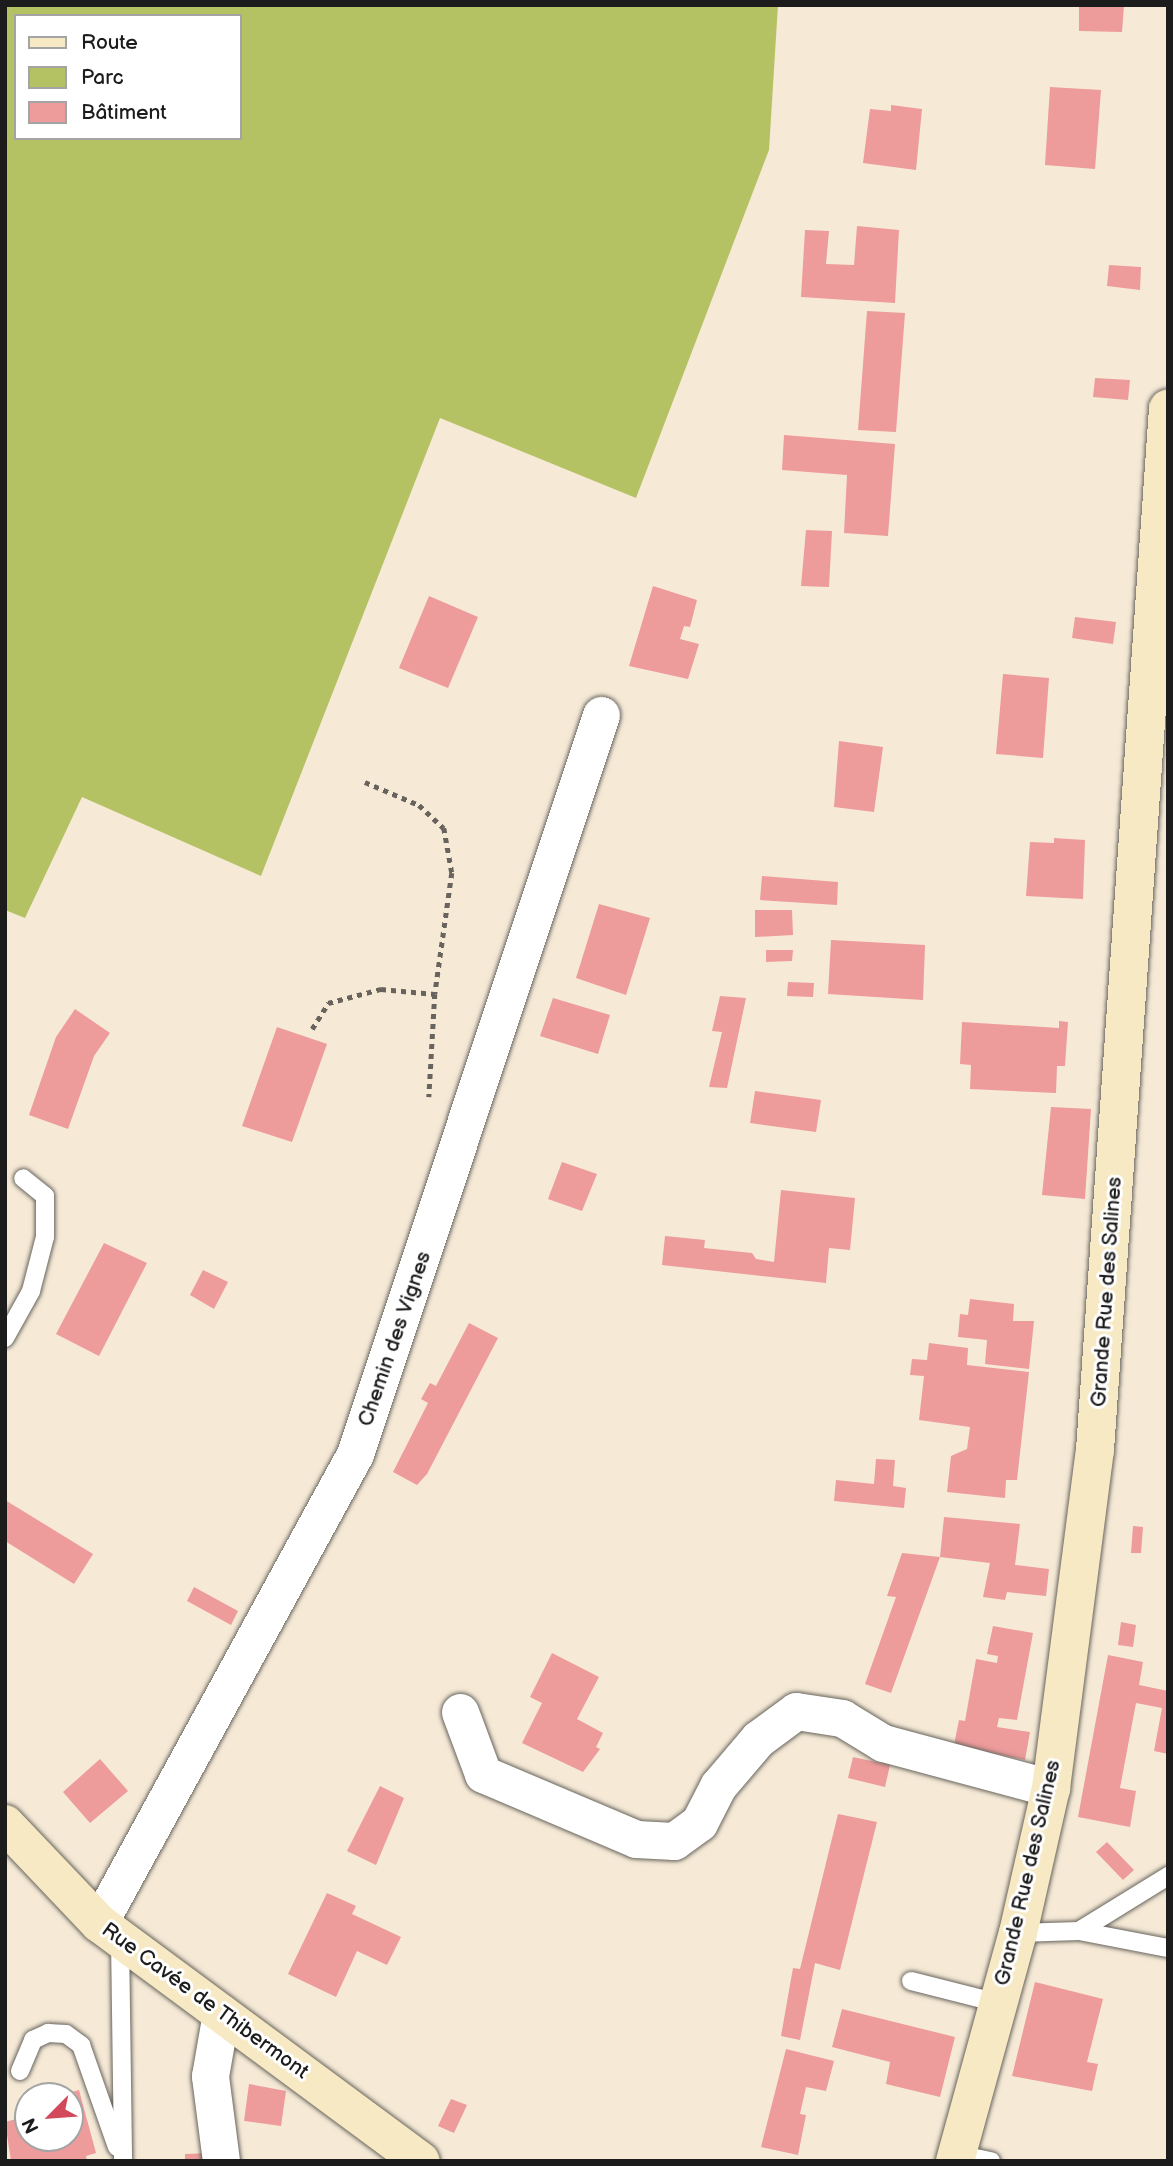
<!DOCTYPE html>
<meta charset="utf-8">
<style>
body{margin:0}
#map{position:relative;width:1173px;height:2166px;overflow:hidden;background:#f6ead7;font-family:"Balsamiq Sans",sans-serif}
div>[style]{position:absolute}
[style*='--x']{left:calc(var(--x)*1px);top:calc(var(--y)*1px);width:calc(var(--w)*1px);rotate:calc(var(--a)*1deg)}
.green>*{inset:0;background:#b5c264}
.building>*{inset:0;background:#ed9b9b}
.path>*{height:4.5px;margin-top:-2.25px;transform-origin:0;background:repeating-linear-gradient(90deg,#68645d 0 5px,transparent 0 10px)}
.roads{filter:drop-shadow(0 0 2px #68645d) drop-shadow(0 0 2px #68645d)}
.lane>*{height:18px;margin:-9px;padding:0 9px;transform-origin:9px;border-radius:9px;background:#fff}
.street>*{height:37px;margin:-18.5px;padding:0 18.5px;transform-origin:18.5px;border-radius:18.5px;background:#fff}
.secondary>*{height:38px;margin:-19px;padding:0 19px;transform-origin:19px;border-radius:19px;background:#f6e9c3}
span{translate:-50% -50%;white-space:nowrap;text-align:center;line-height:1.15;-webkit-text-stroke:6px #fff;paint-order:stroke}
.street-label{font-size:21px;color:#1c1c1c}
.frame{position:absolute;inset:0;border:7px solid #1c1c1c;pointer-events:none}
.legend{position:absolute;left:14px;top:14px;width:228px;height:126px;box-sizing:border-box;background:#fff;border:2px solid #a4a4a4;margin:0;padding:9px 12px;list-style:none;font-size:21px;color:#1c1c1c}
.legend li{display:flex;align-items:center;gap:14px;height:35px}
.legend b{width:35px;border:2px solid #a4a4a4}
.north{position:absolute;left:14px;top:2082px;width:70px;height:70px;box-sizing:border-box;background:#fff;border:2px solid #a4a4a4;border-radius:50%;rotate:245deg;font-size:19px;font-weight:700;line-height:28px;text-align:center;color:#1c1c1c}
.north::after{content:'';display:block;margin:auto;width:24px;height:32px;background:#d1495b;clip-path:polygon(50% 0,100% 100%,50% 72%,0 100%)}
</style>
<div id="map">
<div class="green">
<i style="clip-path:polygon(evenodd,5px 5px,778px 5px,769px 150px,636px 498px,440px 418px,261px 876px,82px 797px,25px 918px,5px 910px,5px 5px,16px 16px,240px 16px,240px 138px,16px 138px,16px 16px)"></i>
</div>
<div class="building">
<i style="clip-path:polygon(1079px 5px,1124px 5px,1122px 32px,1079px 31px)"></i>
<i style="clip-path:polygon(1050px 87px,1101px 90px,1095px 169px,1045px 165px)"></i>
<i style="clip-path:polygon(891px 105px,922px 109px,916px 170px,863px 163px,870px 109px,891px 111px)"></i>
<i style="clip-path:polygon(857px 226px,899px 230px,895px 303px,801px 297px,805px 230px,829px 231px,826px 264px,854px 265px)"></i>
<i style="clip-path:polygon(1109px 265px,1141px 267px,1140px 290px,1107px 286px)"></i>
<i style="clip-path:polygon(867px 311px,905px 313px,896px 432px,858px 430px)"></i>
<i style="clip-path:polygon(1095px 378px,1130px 380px,1128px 400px,1093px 397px)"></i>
<i style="clip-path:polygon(784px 435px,895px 444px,888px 536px,844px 533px,847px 475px,782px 470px)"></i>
<i style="clip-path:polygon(806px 530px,832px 531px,829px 587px,801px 586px)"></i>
<i style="clip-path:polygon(653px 586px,697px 600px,690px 627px,684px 626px,680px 639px,699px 644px,688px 679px,629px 666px)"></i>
<i style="clip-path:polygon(429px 596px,478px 617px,448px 688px,399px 668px)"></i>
<i style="clip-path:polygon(1075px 617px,1116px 622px,1113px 644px,1072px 638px)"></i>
<i style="clip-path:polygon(1003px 674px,1049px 678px,1043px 758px,996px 754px)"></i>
<i style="clip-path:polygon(839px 741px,883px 747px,874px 812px,834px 807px)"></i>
<i style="clip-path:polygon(1054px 838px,1085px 840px,1083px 899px,1026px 896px,1030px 842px,1054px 843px)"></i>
<i style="clip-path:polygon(762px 876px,838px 882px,837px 905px,760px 900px)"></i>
<i style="clip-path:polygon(599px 904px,650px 918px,626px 995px,576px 978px)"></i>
<i style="clip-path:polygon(755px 910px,792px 910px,793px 935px,755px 937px)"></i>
<i style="clip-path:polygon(831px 940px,925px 945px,923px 1000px,828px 994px)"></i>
<i style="clip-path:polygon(766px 950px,793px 950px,792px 961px,766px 962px)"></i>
<i style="clip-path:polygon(788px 982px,814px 983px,813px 997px,787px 996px)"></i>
<i style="clip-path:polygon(720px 996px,746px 998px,727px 1088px,709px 1087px,722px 1032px,712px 1031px)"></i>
<i style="clip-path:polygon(553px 998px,610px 1015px,598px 1054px,540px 1036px)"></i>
<i style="clip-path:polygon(75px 1009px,110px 1033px,94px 1056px,68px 1129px,29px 1115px,56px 1037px)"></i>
<i style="clip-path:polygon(1059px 1021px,1068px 1022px,1065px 1066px,1057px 1066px,1056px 1093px,970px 1089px,971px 1065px,960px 1064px,962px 1022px,1059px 1028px)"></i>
<i style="clip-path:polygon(277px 1027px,327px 1044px,292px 1142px,242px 1126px)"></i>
<i style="clip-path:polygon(755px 1091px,821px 1100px,816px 1132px,750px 1123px)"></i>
<i style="clip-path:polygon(1051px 1107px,1091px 1109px,1085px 1199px,1042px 1195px)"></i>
<i style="clip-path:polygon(562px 1162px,597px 1174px,582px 1211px,548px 1199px)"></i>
<i style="clip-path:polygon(781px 1190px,855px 1198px,850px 1250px,829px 1248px,826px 1283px,662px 1265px,665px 1236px,705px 1240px,704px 1248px,752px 1253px,756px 1259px,774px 1262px)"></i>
<i style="clip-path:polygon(104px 1243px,147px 1263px,99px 1356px,56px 1334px)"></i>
<i style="clip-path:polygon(203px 1270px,228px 1282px,214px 1309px,190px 1295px)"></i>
<i style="clip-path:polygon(970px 1299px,1014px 1304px,1013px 1321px,1034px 1321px,1029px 1369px,985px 1364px,987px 1340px,958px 1337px,960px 1314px,968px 1315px)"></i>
<i style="clip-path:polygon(469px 1323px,498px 1338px,427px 1474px,417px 1485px,393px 1472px,428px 1403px,421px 1399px,430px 1383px,436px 1386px)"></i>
<i style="clip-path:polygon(929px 1343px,968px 1348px,967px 1365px,1029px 1372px,1017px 1480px,1006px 1480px,1005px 1498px,947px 1492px,951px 1456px,967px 1449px,970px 1427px,919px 1420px,924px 1376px,910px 1375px,912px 1359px,927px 1360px)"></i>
<i style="clip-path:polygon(876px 1459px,895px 1460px,893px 1486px,906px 1488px,904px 1508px,834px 1501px,836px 1480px,874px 1484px)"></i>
<i style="clip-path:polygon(5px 1500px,93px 1554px,74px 1584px,5px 1541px)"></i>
<i style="clip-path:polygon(944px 1517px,1020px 1524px,1015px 1565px,1049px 1569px,1046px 1596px,1007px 1592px,1005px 1600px,983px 1597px,990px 1563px,940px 1557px,891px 1693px,865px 1684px,896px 1597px,887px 1596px,902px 1553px,940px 1557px)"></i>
<i style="clip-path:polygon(1133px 1526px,1143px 1527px,1141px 1553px,1131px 1553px)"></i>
<i style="clip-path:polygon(194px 1587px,238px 1611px,231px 1625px,187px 1601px)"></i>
<i style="clip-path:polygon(1121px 1622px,1136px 1625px,1133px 1647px,1118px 1645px)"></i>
<i style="clip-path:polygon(993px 1626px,1033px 1633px,1017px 1720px,999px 1718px,997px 1727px,1030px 1732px,1025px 1760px,954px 1745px,959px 1720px,965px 1721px,976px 1659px,997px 1663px,998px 1656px,987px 1654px)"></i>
<i style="clip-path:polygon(552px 1653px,599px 1677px,577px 1719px,603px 1733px,596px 1747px,600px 1749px,583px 1772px,522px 1743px,542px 1703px,530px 1697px)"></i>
<i style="clip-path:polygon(1108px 1655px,1143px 1662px,1139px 1685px,1168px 1691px,1168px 1754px,1154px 1751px,1162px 1708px,1136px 1703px,1120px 1788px,1136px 1791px,1130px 1827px,1078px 1817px)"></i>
<i style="clip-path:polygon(853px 1757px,890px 1765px,885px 1787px,848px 1778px)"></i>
<i style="clip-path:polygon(100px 1759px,128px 1791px,90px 1823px,63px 1792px)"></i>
<i style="clip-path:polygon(380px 1786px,404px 1798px,376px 1865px,347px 1851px)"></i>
<i style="clip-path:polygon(838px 1814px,877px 1822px,840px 1970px,815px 1963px,800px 2040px,781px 2036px,793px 1968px,800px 1969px)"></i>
<i style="clip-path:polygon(1107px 1842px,1134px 1870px,1123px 1880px,1096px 1852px)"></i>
<i style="clip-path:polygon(327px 1893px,356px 1906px,352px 1914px,401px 1937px,387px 1965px,357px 1951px,336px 1997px,288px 1974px)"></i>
<i style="clip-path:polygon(1035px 1982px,1103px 1999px,1087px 2062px,1098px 2064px,1092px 2091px,1012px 2076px)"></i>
<i style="clip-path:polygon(842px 2009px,955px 2037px,940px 2097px,886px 2084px,890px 2062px,832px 2047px)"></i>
<i style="clip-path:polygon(786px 2049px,834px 2061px,826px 2091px,806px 2087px,800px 2114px,806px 2115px,798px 2155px,761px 2147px)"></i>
<i style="clip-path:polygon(249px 2084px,286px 2091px,281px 2126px,244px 2121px)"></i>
<i style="clip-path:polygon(79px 2090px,96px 2153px,86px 2156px,87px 2161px,11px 2161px,5px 2122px,28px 2116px,28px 2138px,70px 2138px,70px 2096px,61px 2095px)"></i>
<i style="clip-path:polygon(451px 2099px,467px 2105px,454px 2133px,438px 2126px)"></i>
<i style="clip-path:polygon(212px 2153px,212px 2161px,185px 2161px,185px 2154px)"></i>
</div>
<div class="path">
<i style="--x:365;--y:782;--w:59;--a:23.1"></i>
<i style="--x:419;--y:805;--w:34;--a:43"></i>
<i style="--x:444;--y:828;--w:46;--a:79.9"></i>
<i style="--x:452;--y:873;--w:122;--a:98"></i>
<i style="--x:435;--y:994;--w:103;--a:93.3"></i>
<i style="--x:312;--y:1029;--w:31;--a:-58"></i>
<i style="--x:328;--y:1003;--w:55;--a:-14.8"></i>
<i style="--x:381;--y:989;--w:54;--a:5.3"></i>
</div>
<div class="roads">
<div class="lane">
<i style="--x:5;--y:1338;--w:54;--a:-61"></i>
<i style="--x:31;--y:1291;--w:56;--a:-75.5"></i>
<i style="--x:45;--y:1237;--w:41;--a:-90"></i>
<i style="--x:45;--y:1196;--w:28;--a:-141"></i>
<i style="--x:1079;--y:1931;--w:105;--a:-31.7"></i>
<i style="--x:1018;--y:1933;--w:61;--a:-1.9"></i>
<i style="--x:1079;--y:1931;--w:91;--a:10.8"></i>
<i style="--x:120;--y:1939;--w:222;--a:89.2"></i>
<i style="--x:911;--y:1981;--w:90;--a:14.2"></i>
<i style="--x:20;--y:2071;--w:34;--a:-67"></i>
<i style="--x:33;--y:2040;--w:17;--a:-25"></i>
<i style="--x:48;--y:2033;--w:18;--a:3"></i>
<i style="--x:66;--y:2034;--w:19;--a:36"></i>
<i style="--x:81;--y:2045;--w:108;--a:70.6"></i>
<i style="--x:957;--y:2154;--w:35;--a:12"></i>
</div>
<div class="street">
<i style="--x:460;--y:1712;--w:66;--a:69.6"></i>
<i style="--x:483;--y:1774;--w:166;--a:23"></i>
<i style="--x:636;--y:1839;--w:38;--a:3"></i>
<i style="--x:674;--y:1841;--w:31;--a:-36"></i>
<i style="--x:699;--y:1823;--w:42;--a:-62.8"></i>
<i style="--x:718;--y:1786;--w:62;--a:-49.6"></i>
<i style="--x:758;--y:1739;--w:47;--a:-36.4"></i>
<i style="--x:796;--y:1711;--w:47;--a:8.7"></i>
<i style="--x:842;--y:1718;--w:48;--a:31.4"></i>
<i style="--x:883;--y:1743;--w:174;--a:15"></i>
<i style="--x:99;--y:1923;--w:534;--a:-61.37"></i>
<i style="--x:355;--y:1454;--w:779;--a:-71.59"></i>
<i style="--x:221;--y:2161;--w:86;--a:-97.4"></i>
<i style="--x:210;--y:2076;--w:64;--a:-80.1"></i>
</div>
<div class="secondary">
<i style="--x:5;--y:1824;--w:137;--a:46.5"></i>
<i style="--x:99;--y:1923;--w:400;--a:36.5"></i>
<i style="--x:955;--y:2161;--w:237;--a:-74.6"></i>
<i style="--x:1018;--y:1933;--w:149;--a:-77.2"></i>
<i style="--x:1051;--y:1788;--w:341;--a:-82.6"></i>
<i style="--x:1095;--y:1450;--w:1044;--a:-85.99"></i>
</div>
</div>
<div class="street-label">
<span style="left:1107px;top:1292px;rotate:-86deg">Grande Rue des Salines</span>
<span style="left:395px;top:1339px;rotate:-71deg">Chemin des Vignes</span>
<span style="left:1028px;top:1873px;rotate:-77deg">Grande Rue des Salines</span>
<span style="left:205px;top:2001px;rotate:36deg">Rue Cavée de Thibermont</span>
</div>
<div class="frame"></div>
<ul class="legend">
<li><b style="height:9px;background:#f6e9c3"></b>Route</li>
<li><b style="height:19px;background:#b5c264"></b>Parc</li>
<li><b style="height:19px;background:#ed9b9b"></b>Bâtiment</li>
</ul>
<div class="north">N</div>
</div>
